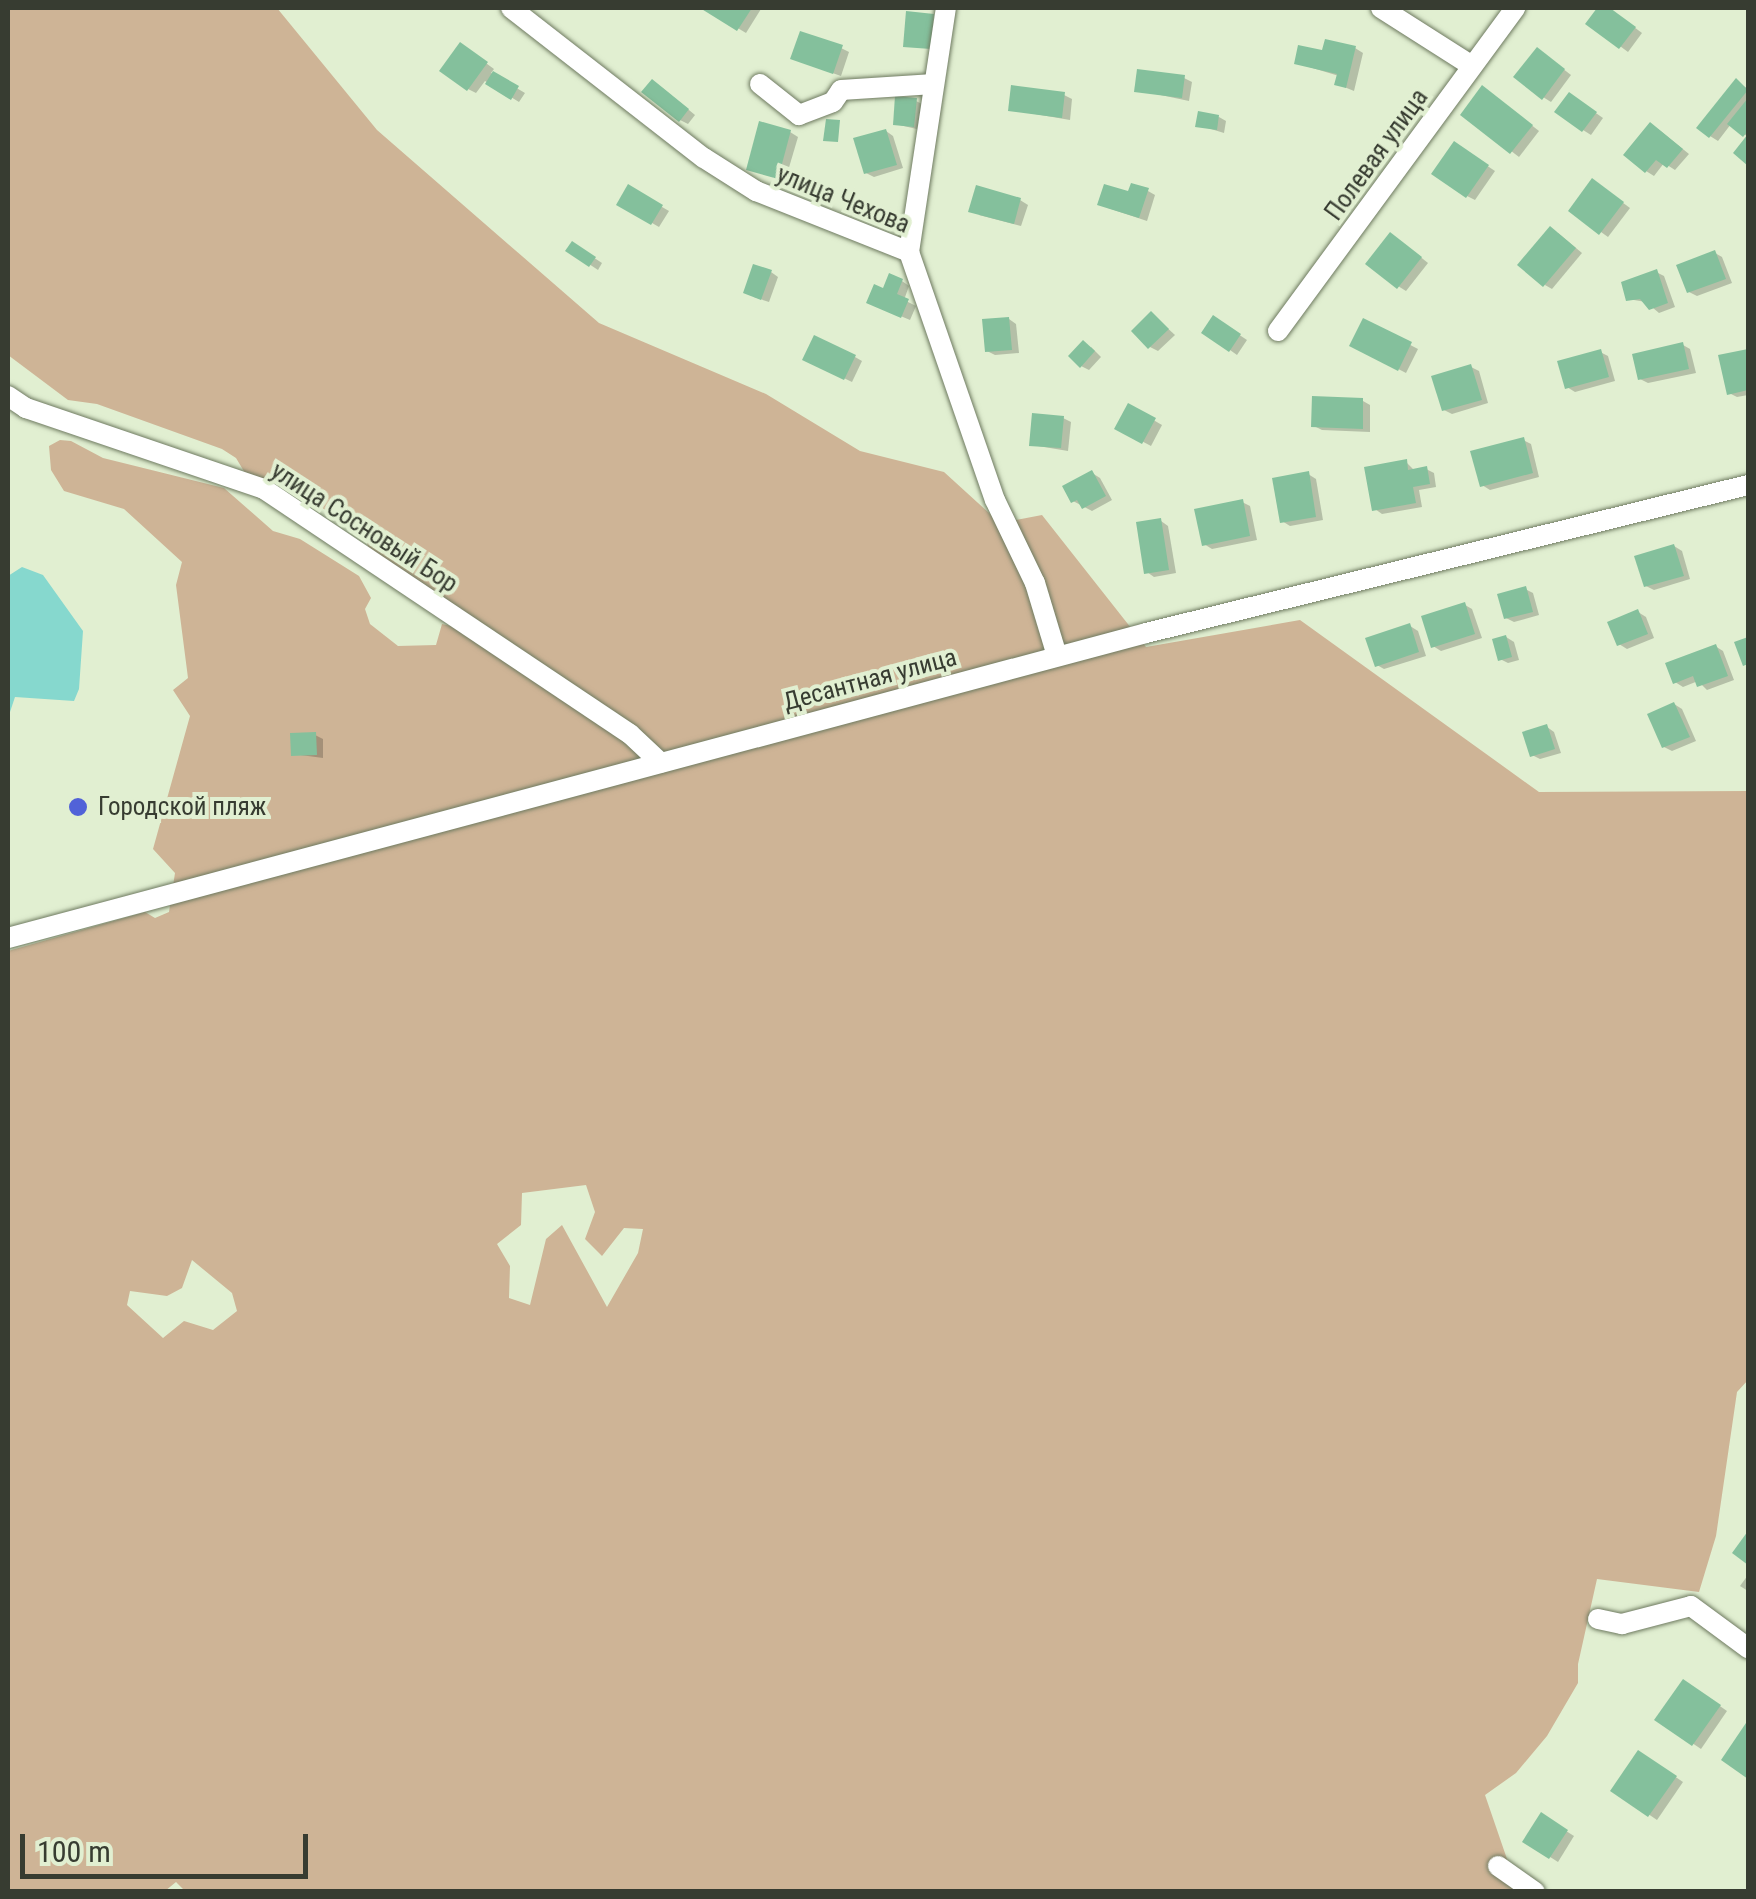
<!DOCTYPE html>
<meta charset="utf-8">
<style>
body{margin:0}
#map{position:relative;width:1756px;height:1899px;overflow:hidden;background:#e1efd1;font-family:"Roboto Condensed",sans-serif}
div>[style]{position:absolute}
[style*='--x']{left:calc(var(--x)*1px);top:calc(var(--y)*1px);width:calc(var(--w)*1px);rotate:calc(var(--a)*1deg)}
.green>*{inset:0;background:#ceb496}
.water>*{inset:0;background:#86d8ce}
.shadow>*{inset:0;background:#0003}
.building>*{inset:0;background:#84c09c}
.roads{filter:drop-shadow(0 0 2px #6e7a60) drop-shadow(0 0 2px #6e7a60)}
.minor>*{height:20px;margin:-10px;padding:0 10px;transform-origin:10px;border-radius:10px;background:#fff}
.dots>*{width:28px;height:28px;translate:-50% -50%;box-sizing:border-box;border:5px solid #e1efd1;border-radius:50%}
span{translate:-50% -50%;white-space:nowrap;text-align:center;line-height:1.15;-webkit-text-stroke:8px #e1efd1;paint-order:stroke}
.street-label{font-size:25px;color:#373c31}
.poi-label{font-size:25px;color:#373c31}
.left{translate:0 -50%;text-align:left}
.frame{position:absolute;inset:0;border:10px solid #373c31;pointer-events:none}
.scale{position:absolute;left:20px;top:1834px;width:288px;height:45px;box-sizing:border-box;border:5px solid #373c31;border-top:0;padding-left:12px;font-size:30px;line-height:35px;white-space:nowrap;color:#373c31;-webkit-text-stroke:8px #e1efd1;paint-order:stroke}
</style>
<div id="map">
<div class="green">
<i style="clip-path:polygon(evenodd,8px 8px,277px 8px,377px 130px,599px 323px,766px 394px,860px 451px,944px 472px,1000px 523px,1042px 515px,1146px 647px,1300px 620px,1539px 792px,1748px 791px,1748px 1380px,1737px 1392px,1716px 1536px,1699px 1592px,1597px 1579px,1578px 1664px,1578px 1683px,1547px 1736px,1516px 1773px,1485px 1795px,1518px 1891px,186px 1892px,176px 1882px,165px 1891px,8px 1892px,8px 951px,145px 912px,155px 918px,169px 912px,175px 873px,153px 849px,190px 716px,173px 690px,188px 678px,176px 585px,182px 562px,124px 509px,64px 491px,51px 470px,49px 446px,60px 440px,71px 441px,103px 458px,224px 488px,273px 531px,300px 539px,359px 576px,371px 598px,365px 609px,370px 624px,398px 646px,436px 645px,442px 624px,451px 626px,375px 565px,364px 535px,290px 487px,245px 473px,236px 458px,222px 449px,97px 404px,68px 400px,8px 355px,8px 8px,586px 1185px,595px 1212px,585px 1239px,602px 1256px,624px 1228px,643px 1229px,638px 1253px,607px 1307px,562px 1225px,546px 1239px,530px 1305px,509px 1298px,510px 1266px,497px 1244px,521px 1225px,522px 1193px,586px 1185px,8px 8px,192px 1260px,232px 1293px,237px 1311px,213px 1330px,184px 1321px,163px 1338px,127px 1305px,130px 1291px,167px 1296px,182px 1288px,192px 1260px)"></i>
</div>
<div class="water">
<i style="clip-path:polygon(22px 567px,43px 575px,83px 631px,79px 689px,74px 701px,15px 697px,8px 718px,8px 576px)"></i>
</div>
<div class="shadow">
<i style="clip-path:polygon(1600px 8px,1610px 9px,1642px 33px,1628px 52px,1589px 23px)"></i>
<i style="clip-path:polygon(706px 9px,758px 8px,761px 9px,746px 33px)"></i>
<i style="clip-path:polygon(841px 48px,849px 52px,841px 76px,801px 62px)"></i>
<i style="clip-path:polygon(1355px 48px,1363px 53px,1354px 91px,1337px 84px,1339px 76px,1296px 63px)"></i>
<i style="clip-path:polygon(468px 50px,494px 69px,491px 73px,525px 93px,519px 102px,485px 81px,476px 93px,468px 89px)"></i>
<i style="clip-path:polygon(1545px 55px,1571px 75px,1551px 102px,1543px 97px)"></i>
<i style="clip-path:polygon(1184px 78px,1192px 82px,1189px 101px,1137px 90px)"></i>
<i style="clip-path:polygon(1737px 82px,1748px 89px,1748px 137px,1731px 124px,1718px 141px,1710px 136px)"></i>
<i style="clip-path:polygon(660px 86px,695px 115px,688px 124px,680px 120px)"></i>
<i style="clip-path:polygon(1491px 93px,1539px 131px,1519px 157px,1463px 114px)"></i>
<i style="clip-path:polygon(1064px 95px,1072px 99px,1070px 120px,1011px 110px)"></i>
<i style="clip-path:polygon(1577px 100px,1603px 118px,1591px 135px,1583px 130px)"></i>
<i style="clip-path:polygon(916px 101px,924px 105px,921px 130px,895px 124px)"></i>
<i style="clip-path:polygon(1219px 117px,1226px 121px,1224px 133px,1198px 125px)"></i>
<i style="clip-path:polygon(1658px 129px,1689px 154px,1675px 170px,1664px 163px,1654px 176px,1646px 171px)"></i>
<i style="clip-path:polygon(886px 131px,893px 136px,903px 168px,874px 177px,866px 173px)"></i>
<i style="clip-path:polygon(790px 132px,798px 137px,785px 181px,748px 169px)"></i>
<i style="clip-path:polygon(1462px 149px,1495px 171px,1475px 200px,1467px 196px)"></i>
<i style="clip-path:polygon(1600px 186px,1630px 208px,1608px 237px,1601px 232px)"></i>
<i style="clip-path:polygon(629px 188px,669px 211px,659px 227px,619px 204px)"></i>
<i style="clip-path:polygon(1148px 191px,1155px 195px,1147px 221px,1108px 208px,1129px 195px)"></i>
<i style="clip-path:polygon(1020px 200px,1028px 205px,1021px 226px,979px 215px)"></i>
<i style="clip-path:polygon(1558px 233px,1582px 253px,1552px 289px,1545px 285px)"></i>
<i style="clip-path:polygon(1398px 239px,1428px 263px,1406px 291px,1398px 286px)"></i>
<i style="clip-path:polygon(573px 244px,602px 263px,598px 270px,568px 250px)"></i>
<i style="clip-path:polygon(1715px 253px,1722px 257px,1732px 283px,1697px 296px,1689px 292px)"></i>
<i style="clip-path:polygon(771px 272px,778px 277px,769px 302px,754px 297px)"></i>
<i style="clip-path:polygon(1656px 272px,1664px 276px,1675px 307px,1659px 313px,1646px 302px,1628px 299px)"></i>
<i style="clip-path:polygon(902px 281px,909px 286px,904px 300px,916px 306px,910px 320px,877px 306px,884px 291px)"></i>
<i style="clip-path:polygon(1152px 314px,1175px 335px,1158px 351px,1150px 347px)"></i>
<i style="clip-path:polygon(1214px 318px,1247px 340px,1237px 355px,1230px 350px)"></i>
<i style="clip-path:polygon(1009px 319px,1016px 324px,1019px 353px,995px 355px,987px 351px)"></i>
<i style="clip-path:polygon(1364px 321px,1418px 349px,1406px 373px,1352px 345px)"></i>
<i style="clip-path:polygon(1683px 345px,1690px 349px,1696px 373px,1648px 383px,1640px 379px)"></i>
<i style="clip-path:polygon(1091px 347px,1101px 357px,1089px 370px,1081px 366px)"></i>
<i style="clip-path:polygon(1748px 351px,1748px 395px,1737px 397px,1729px 393px,1721px 357px)"></i>
<i style="clip-path:polygon(1600px 352px,1608px 356px,1615px 381px,1575px 392px,1567px 387px)"></i>
<i style="clip-path:polygon(855px 357px,862px 361px,852px 382px,813px 363px)"></i>
<i style="clip-path:polygon(1471px 367px,1479px 371px,1488px 403px,1452px 414px,1444px 410px)"></i>
<i style="clip-path:polygon(1363px 401px,1370px 405px,1370px 432px,1322px 430px,1314px 426px)"></i>
<i style="clip-path:polygon(1129px 406px,1162px 425px,1151px 446px,1117px 428px)"></i>
<i style="clip-path:polygon(1063px 418px,1071px 422px,1068px 451px,1032px 445px)"></i>
<i style="clip-path:polygon(1523px 440px,1531px 444px,1539px 477px,1490px 490px,1482px 485px)"></i>
<i style="clip-path:polygon(1406px 462px,1415px 471px,1426px 469px,1434px 473px,1436px 487px,1419px 490px,1422px 507px,1382px 514px,1375px 509px)"></i>
<i style="clip-path:polygon(1092px 473px,1100px 478px,1112px 500px,1092px 511px,1073px 501px)"></i>
<i style="clip-path:polygon(1308px 474px,1316px 479px,1323px 520px,1290px 526px,1282px 521px)"></i>
<i style="clip-path:polygon(1242px 502px,1250px 506px,1257px 540px,1212px 549px,1204px 544px)"></i>
<i style="clip-path:polygon(1161px 521px,1168px 526px,1176px 573px,1154px 577px,1147px 572px)"></i>
<i style="clip-path:polygon(1674px 546px,1682px 551px,1690px 579px,1654px 590px,1646px 586px)"></i>
<i style="clip-path:polygon(1525px 589px,1533px 593px,1539px 615px,1514px 622px,1506px 618px)"></i>
<i style="clip-path:polygon(1465px 605px,1472px 609px,1482px 638px,1441px 651px,1433px 646px)"></i>
<i style="clip-path:polygon(1638px 612px,1646px 617px,1654px 638px,1627px 649px,1619px 644px)"></i>
<i style="clip-path:polygon(1410px 626px,1418px 631px,1426px 656px,1384px 669px,1377px 665px)"></i>
<i style="clip-path:polygon(1506px 637px,1514px 642px,1519px 660px,1508px 663px,1500px 659px)"></i>
<i style="clip-path:polygon(1715px 646px,1723px 651px,1734px 680px,1707px 690px,1698px 681px,1683px 687px,1675px 682px)"></i>
<i style="clip-path:polygon(1674px 704px,1682px 709px,1696px 741px,1672px 751px,1664px 747px)"></i>
<i style="clip-path:polygon(1547px 727px,1554px 732px,1561px 753px,1540px 759px,1532px 755px)"></i>
<i style="clip-path:polygon(315px 735px,323px 739px,323px 758px,293px 754px)"></i>
<i style="clip-path:polygon(1748px 1575px,1748px 1591px,1740px 1586px)"></i>
<i style="clip-path:polygon(1691px 1686px,1727px 1711px,1701px 1749px,1658px 1720px)"></i>
<i style="clip-path:polygon(1646px 1757px,1683px 1782px,1657px 1820px,1613px 1790px)"></i>
<i style="clip-path:polygon(1542px 1816px,1574px 1836px,1558px 1862px,1525px 1841px)"></i>
</div>
<div class="building">
<i style="clip-path:polygon(700px 8px,752px 8px,737px 31px)"></i>
<i style="clip-path:polygon(1597px 8px,1610px 8px,1636px 27px,1619px 49px,1585px 24px)"></i>
<i style="clip-path:polygon(906px 11px,934px 14px,931px 49px,903px 47px)"></i>
<i style="clip-path:polygon(800px 31px,843px 45px,833px 74px,790px 59px)"></i>
<i style="clip-path:polygon(1325px 39px,1356px 46px,1346px 88px,1334px 85px,1337px 74px,1294px 64px,1298px 45px,1322px 50px)"></i>
<i style="clip-path:polygon(460px 42px,488px 62px,467px 91px,439px 71px)"></i>
<i style="clip-path:polygon(1537px 47px,1565px 69px,1542px 100px,1513px 77px)"></i>
<i style="clip-path:polygon(1137px 69px,1185px 75px,1182px 98px,1134px 92px)"></i>
<i style="clip-path:polygon(493px 71px,519px 86px,511px 100px,485px 84px)"></i>
<i style="clip-path:polygon(1736px 78px,1748px 90px,1709px 138px,1696px 128px)"></i>
<i style="clip-path:polygon(652px 79px,689px 109px,679px 122px,641px 92px)"></i>
<i style="clip-path:polygon(1011px 85px,1065px 92px,1062px 118px,1008px 111px)"></i>
<i style="clip-path:polygon(1482px 85px,1533px 125px,1510px 154px,1460px 115px)"></i>
<i style="clip-path:polygon(1569px 92px,1597px 112px,1582px 132px,1554px 112px)"></i>
<i style="clip-path:polygon(895px 96px,917px 98px,914px 127px,893px 125px)"></i>
<i style="clip-path:polygon(1748px 98px,1748px 131px,1743px 137px,1727px 124px)"></i>
<i style="clip-path:polygon(1198px 111px,1219px 115px,1217px 130px,1195px 127px)"></i>
<i style="clip-path:polygon(826px 119px,840px 120px,838px 142px,823px 141px)"></i>
<i style="clip-path:polygon(759px 121px,791px 130px,778px 179px,746px 170px)"></i>
<i style="clip-path:polygon(1650px 122px,1683px 149px,1667px 168px,1656px 160px,1645px 173px,1623px 155px)"></i>
<i style="clip-path:polygon(886px 129px,897px 165px,864px 174px,853px 138px)"></i>
<i style="clip-path:polygon(1748px 134px,1748px 166px,1733px 153px)"></i>
<i style="clip-path:polygon(1454px 141px,1489px 165px,1466px 198px,1431px 174px)"></i>
<i style="clip-path:polygon(1592px 178px,1624px 202px,1599px 235px,1568px 211px)"></i>
<i style="clip-path:polygon(1131px 183px,1149px 188px,1139px 218px,1097px 205px,1104px 184px,1128px 191px)"></i>
<i style="clip-path:polygon(628px 184px,663px 205px,651px 225px,616px 205px)"></i>
<i style="clip-path:polygon(976px 185px,1021px 198px,1014px 224px,968px 212px)"></i>
<i style="clip-path:polygon(1550px 226px,1576px 248px,1543px 287px,1517px 265px)"></i>
<i style="clip-path:polygon(1390px 232px,1422px 257px,1397px 289px,1365px 264px)"></i>
<i style="clip-path:polygon(572px 241px,596px 257px,589px 267px,565px 251px)"></i>
<i style="clip-path:polygon(1715px 250px,1726px 279px,1687px 293px,1676px 265px)"></i>
<i style="clip-path:polygon(753px 264px,772px 270px,761px 300px,743px 293px)"></i>
<i style="clip-path:polygon(1657px 269px,1668px 303px,1649px 310px,1640px 299px,1626px 301px,1621px 282px)"></i>
<i style="clip-path:polygon(889px 273px,903px 279px,897px 294px,909px 299px,901px 318px,866px 303px,874px 284px,883px 288px)"></i>
<i style="clip-path:polygon(1151px 311px,1169px 329px,1148px 349px,1131px 331px)"></i>
<i style="clip-path:polygon(1213px 315px,1241px 334px,1229px 352px,1201px 333px)"></i>
<i style="clip-path:polygon(1009px 317px,1012px 350px,985px 352px,982px 319px)"></i>
<i style="clip-path:polygon(1363px 318px,1412px 342px,1398px 371px,1349px 346px)"></i>
<i style="clip-path:polygon(814px 335px,856px 355px,844px 380px,802px 360px)"></i>
<i style="clip-path:polygon(1083px 340px,1095px 351px,1080px 368px,1068px 356px)"></i>
<i style="clip-path:polygon(1683px 342px,1689px 369px,1638px 380px,1632px 354px)"></i>
<i style="clip-path:polygon(1601px 349px,1609px 377px,1565px 389px,1557px 361px)"></i>
<i style="clip-path:polygon(1748px 349px,1748px 390px,1727px 395px,1718px 355px)"></i>
<i style="clip-path:polygon(1471px 364px,1482px 400px,1442px 411px,1431px 376px)"></i>
<i style="clip-path:polygon(1312px 396px,1363px 398px,1363px 429px,1311px 427px)"></i>
<i style="clip-path:polygon(1128px 403px,1156px 418px,1142px 444px,1114px 429px)"></i>
<i style="clip-path:polygon(1032px 413px,1064px 416px,1061px 448px,1029px 446px)"></i>
<i style="clip-path:polygon(1524px 437px,1533px 473px,1480px 487px,1470px 451px)"></i>
<i style="clip-path:polygon(1407px 459px,1408px 470px,1427px 466px,1430px 484px,1413px 487px,1416px 503px,1372px 511px,1364px 467px)"></i>
<i style="clip-path:polygon(1092px 470px,1106px 496px,1082px 509px,1077px 500px,1071px 503px,1062px 486px)"></i>
<i style="clip-path:polygon(1309px 471px,1316px 517px,1280px 523px,1272px 478px)"></i>
<i style="clip-path:polygon(1243px 499px,1250px 536px,1202px 546px,1194px 509px)"></i>
<i style="clip-path:polygon(1161px 518px,1169px 570px,1144px 574px,1136px 522px)"></i>
<i style="clip-path:polygon(1674px 544px,1684px 576px,1644px 587px,1634px 556px)"></i>
<i style="clip-path:polygon(1526px 586px,1533px 612px,1504px 619px,1497px 594px)"></i>
<i style="clip-path:polygon(1465px 602px,1475px 634px,1431px 648px,1421px 616px)"></i>
<i style="clip-path:polygon(1638px 609px,1648px 634px,1617px 646px,1607px 622px)"></i>
<i style="clip-path:polygon(1410px 623px,1419px 652px,1375px 667px,1365px 638px)"></i>
<i style="clip-path:polygon(1506px 635px,1512px 657px,1498px 661px,1492px 639px)"></i>
<i style="clip-path:polygon(1748px 637px,1748px 664px,1743px 666px,1734px 642px)"></i>
<i style="clip-path:polygon(1716px 644px,1728px 676px,1697px 687px,1693px 676px,1673px 684px,1665px 663px)"></i>
<i style="clip-path:polygon(1674px 702px,1690px 737px,1662px 748px,1647px 714px)"></i>
<i style="clip-path:polygon(1547px 724px,1555px 749px,1530px 757px,1522px 732px)"></i>
<i style="clip-path:polygon(316px 732px,317px 755px,291px 756px,290px 733px)"></i>
<i style="clip-path:polygon(1748px 1531px,1748px 1565px,1732px 1553px)"></i>
<i style="clip-path:polygon(1683px 1679px,1721px 1705px,1692px 1746px,1654px 1720px)"></i>
<i style="clip-path:polygon(1748px 1720px,1748px 1779px,1721px 1760px)"></i>
<i style="clip-path:polygon(1638px 1750px,1677px 1776px,1648px 1817px,1610px 1791px)"></i>
<i style="clip-path:polygon(1541px 1812px,1568px 1830px,1549px 1859px,1522px 1842px)"></i>
</div>
<div class="roads">
<div class="minor">
<i style="--x:511;--y:8;--w:244;--a:37.9"></i>
<i style="--x:704;--y:158;--w:62;--a:32.4"></i>
<i style="--x:756;--y:191;--w:165;--a:21.7"></i>
<i style="--x:909;--y:252;--w:262;--a:70.9"></i>
<i style="--x:995;--y:500;--w:92;--a:64.3"></i>
<i style="--x:1035;--y:583;--w:76;--a:73.2"></i>
<i style="--x:1381;--y:8;--w:108;--a:32.5"></i>
<i style="--x:760;--y:84;--w:50;--a:38.5"></i>
<i style="--x:799;--y:115;--w:36;--a:-21"></i>
<i style="--x:833;--y:102;--w:14;--a:-56"></i>
<i style="--x:841;--y:90;--w:93;--a:-3.7"></i>
<i style="--x:909;--y:252;--w:247;--a:-81.4"></i>
<i style="--x:1278;--y:331;--w:401;--a:-53.7"></i>
<i style="--x:8;--y:396;--w:22;--a:34"></i>
<i style="--x:26;--y:408;--w:251;--a:18.8"></i>
<i style="--x:264;--y:489;--w:440;--a:33.8"></i>
<i style="--x:630;--y:734;--w:42;--a:43.1"></i>
<i style="--x:8;--y:938;--w:1178;--a:-15"></i>
<i style="--x:1146;--y:633;--w:620;--a:-13.81"></i>
<i style="--x:1598;--y:1619;--w:25;--a:12"></i>
<i style="--x:1622;--y:1624;--w:71;--a:-14.6"></i>
<i style="--x:1691;--y:1606;--w:71;--a:36.4"></i>
<i style="--x:1498;--y:1866;--w:45;--a:35.1"></i>
</div>
</div>
<div class="dots">
<i style="left:78px;top:807px;background:#5162d8"></i>
</div>
<div class="street-label">
<span style="left:1377px;top:155px;rotate:-54deg">Полевая улица</span>
<span style="left:843px;top:200px;rotate:22deg">улица Чехова</span>
<span style="left:364px;top:528px;rotate:33deg">улица Сосновый Бор</span>
<span style="left:870px;top:680px;rotate:-15deg">Десантная улица</span>
</div>
<div class="poi-label">
<span class="left" style="left:98px;top:807px">Городской пляж</span>
</div>
<div class="frame"></div>
<div class="scale">100 m</div>
</div>
